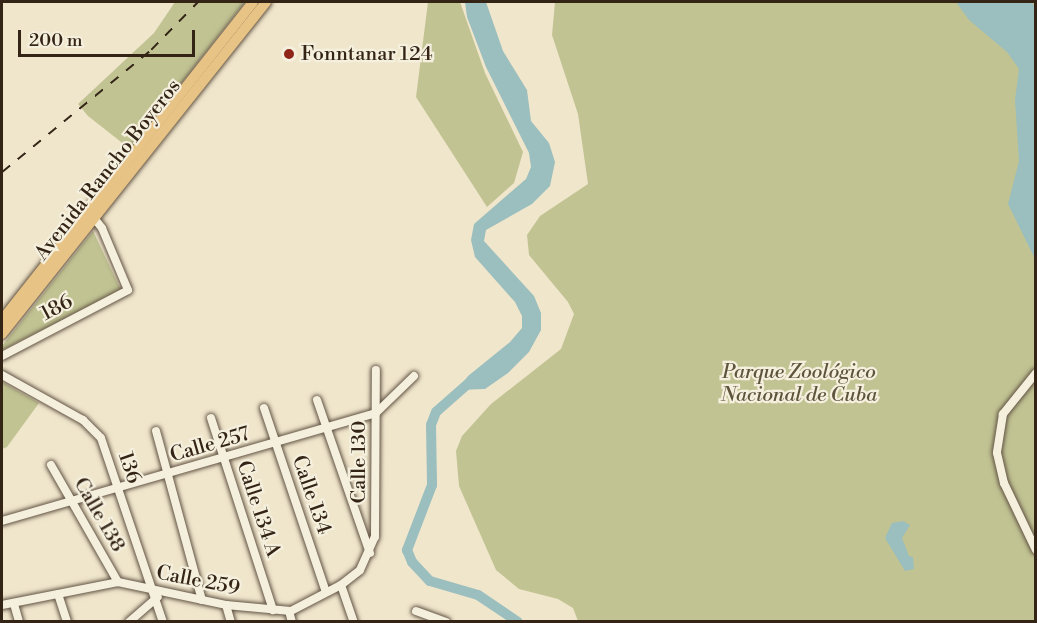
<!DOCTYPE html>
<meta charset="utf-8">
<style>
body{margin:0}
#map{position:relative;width:1037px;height:623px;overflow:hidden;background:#f0e6cc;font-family:"Libre Bodoni",serif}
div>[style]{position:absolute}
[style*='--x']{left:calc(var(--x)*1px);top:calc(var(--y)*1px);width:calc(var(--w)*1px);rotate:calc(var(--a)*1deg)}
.green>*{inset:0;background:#c1c393}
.water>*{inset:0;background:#9bbebe}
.river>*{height:10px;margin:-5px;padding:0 5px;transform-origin:5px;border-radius:5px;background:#9bbebe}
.roads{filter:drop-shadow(0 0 2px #625444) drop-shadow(0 0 2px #625444)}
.minor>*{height:8px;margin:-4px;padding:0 4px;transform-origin:4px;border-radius:4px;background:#f5efde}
.highway>*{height:10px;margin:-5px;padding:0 5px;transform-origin:5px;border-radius:5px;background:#e8c386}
.rail>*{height:1.5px;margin-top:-0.75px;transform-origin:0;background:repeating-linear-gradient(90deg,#332416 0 10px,transparent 0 20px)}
.dots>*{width:16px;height:16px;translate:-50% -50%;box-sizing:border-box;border:3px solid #f5efde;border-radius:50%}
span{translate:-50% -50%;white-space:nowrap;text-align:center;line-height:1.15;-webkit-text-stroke:4.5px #f5efde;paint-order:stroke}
.poi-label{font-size:20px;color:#332416}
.left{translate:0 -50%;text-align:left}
.street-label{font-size:20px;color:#332416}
.park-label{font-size:20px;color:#5e543c;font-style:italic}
.frame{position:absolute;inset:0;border:3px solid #332416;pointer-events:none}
.scale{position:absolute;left:18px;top:30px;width:177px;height:27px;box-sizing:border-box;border:3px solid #332416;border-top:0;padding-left:8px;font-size:18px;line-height:21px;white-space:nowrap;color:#332416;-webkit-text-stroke:4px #f5efde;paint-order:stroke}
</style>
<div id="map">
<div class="green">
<i style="clip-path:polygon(175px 2px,245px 2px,130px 149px,88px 116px,78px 104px,154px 33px)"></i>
<i style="clip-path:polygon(428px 2px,460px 2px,485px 73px,523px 152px,514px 183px,487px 207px,416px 97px)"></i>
<i style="clip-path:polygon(555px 2px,1035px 2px,1035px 621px,578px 621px,573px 608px,558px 599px,519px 589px,496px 570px,459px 486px,456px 451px,462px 436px,491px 404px,561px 349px,574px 314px,568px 302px,529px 255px,527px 235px,540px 216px,588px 184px,578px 114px,552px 35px)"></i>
<i style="clip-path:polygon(93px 231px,121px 290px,2px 350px,2px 346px)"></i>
<i style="clip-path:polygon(2px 382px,39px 403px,7px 447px,2px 449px)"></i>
</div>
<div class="water">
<i style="clip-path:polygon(465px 2px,486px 2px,503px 51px,527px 90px,531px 121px,549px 143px,555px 162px,550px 186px,532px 204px,486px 230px,484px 241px,534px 296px,541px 313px,541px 330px,529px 352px,508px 373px,485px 389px,458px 390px,468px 376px,510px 342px,522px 328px,522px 316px,515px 302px,475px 257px,471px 240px,474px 224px,526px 179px,531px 167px,529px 153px,486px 67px,467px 17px)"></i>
<i style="clip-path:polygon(956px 2px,1031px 2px,1035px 6px,1035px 259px,1008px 204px,1019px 161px,1015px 100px,1019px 69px,1007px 52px,969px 20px)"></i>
<i style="clip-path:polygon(903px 521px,910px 525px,902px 538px,909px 556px,913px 557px,914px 569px,905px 571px,885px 538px,892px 523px)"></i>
</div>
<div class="river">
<i style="--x:470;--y:382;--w:45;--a:138.6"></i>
<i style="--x:436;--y:412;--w:14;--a:111"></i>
<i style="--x:431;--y:425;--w:60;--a:89"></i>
<i style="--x:432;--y:485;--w:70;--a:111"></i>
<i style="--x:407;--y:550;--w:13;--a:67"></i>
<i style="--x:412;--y:562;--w:26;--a:47"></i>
<i style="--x:430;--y:581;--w:50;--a:16.3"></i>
<i style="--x:478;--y:595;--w:48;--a:34"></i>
</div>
<div class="roads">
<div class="minor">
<i style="--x:2;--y:356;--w:142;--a:-27.6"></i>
<i style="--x:128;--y:290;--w:67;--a:-112.8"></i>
<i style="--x:102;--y:228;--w:14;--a:-129"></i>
<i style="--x:1036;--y:373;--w:53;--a:128.8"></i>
<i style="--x:1003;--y:414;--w:39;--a:99"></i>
<i style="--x:997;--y:453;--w:31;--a:77"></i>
<i style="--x:1004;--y:483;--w:74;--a:64.5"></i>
<i style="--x:2;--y:375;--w:93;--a:29.1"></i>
<i style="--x:83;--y:420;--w:25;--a:45"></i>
<i style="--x:101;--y:438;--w:194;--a:71.4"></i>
<i style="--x:317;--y:400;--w:162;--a:70.9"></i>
<i style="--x:264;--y:408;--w:194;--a:71.4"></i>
<i style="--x:211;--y:418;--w:202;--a:72.1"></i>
<i style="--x:156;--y:431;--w:175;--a:74.8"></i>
<i style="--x:51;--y:465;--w:135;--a:60.2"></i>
<i style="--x:2;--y:521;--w:389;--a:-16.1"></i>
<i style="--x:376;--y:413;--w:53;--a:-44.2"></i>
<i style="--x:341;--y:585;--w:39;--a:71"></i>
<i style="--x:58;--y:594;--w:29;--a:72"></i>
<i style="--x:14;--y:604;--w:19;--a:74"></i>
<i style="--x:2;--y:605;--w:118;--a:-11.2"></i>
<i style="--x:118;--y:582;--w:110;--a:12"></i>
<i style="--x:226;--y:605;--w:65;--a:5.3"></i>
<i style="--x:291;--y:611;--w:56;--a:-27.5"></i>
<i style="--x:341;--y:585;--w:24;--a:-38"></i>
<i style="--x:360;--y:570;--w:36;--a:-66"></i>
<i style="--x:375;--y:537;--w:167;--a:-89.7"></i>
<i style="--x:226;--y:605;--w:18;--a:74"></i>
<i style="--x:289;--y:611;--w:11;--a:75"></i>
<i style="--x:416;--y:611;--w:32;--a:20"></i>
<i style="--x:129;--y:622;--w:38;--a:-41"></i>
</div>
<div class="highway">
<i style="--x:2;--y:320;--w:405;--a:-51.7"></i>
<i style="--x:2;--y:334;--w:424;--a:-51.5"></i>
</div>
</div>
<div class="rail">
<i style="--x:2;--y:172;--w:193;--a:-39.3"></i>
<i style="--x:151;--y:50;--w:67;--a:-45.6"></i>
</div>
<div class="dots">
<i style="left:289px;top:54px;background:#8f2418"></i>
</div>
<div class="poi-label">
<span class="left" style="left:301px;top:54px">Fonntanar 124</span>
</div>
<div class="street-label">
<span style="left:108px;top:170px;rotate:-52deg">Avenida Rancho Boyeros</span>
<span style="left:57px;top:308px;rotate:-28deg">186</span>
<span style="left:210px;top:445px;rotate:-16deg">Calle 257</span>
<span style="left:359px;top:462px;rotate:-90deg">Calle 130</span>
<span style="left:129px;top:468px;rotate:71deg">136</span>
<span style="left:311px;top:495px;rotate:71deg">Calle 134</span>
<span style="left:258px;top:509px;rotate:72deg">Calle 134 A</span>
<span style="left:99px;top:515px;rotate:60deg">Calle 138</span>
<span style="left:198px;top:581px;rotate:11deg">Calle 259</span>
</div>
<div class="park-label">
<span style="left:799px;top:384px">Parque Zoológico<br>Nacional de Cuba</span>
</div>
<div class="frame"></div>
<div class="scale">200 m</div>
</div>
